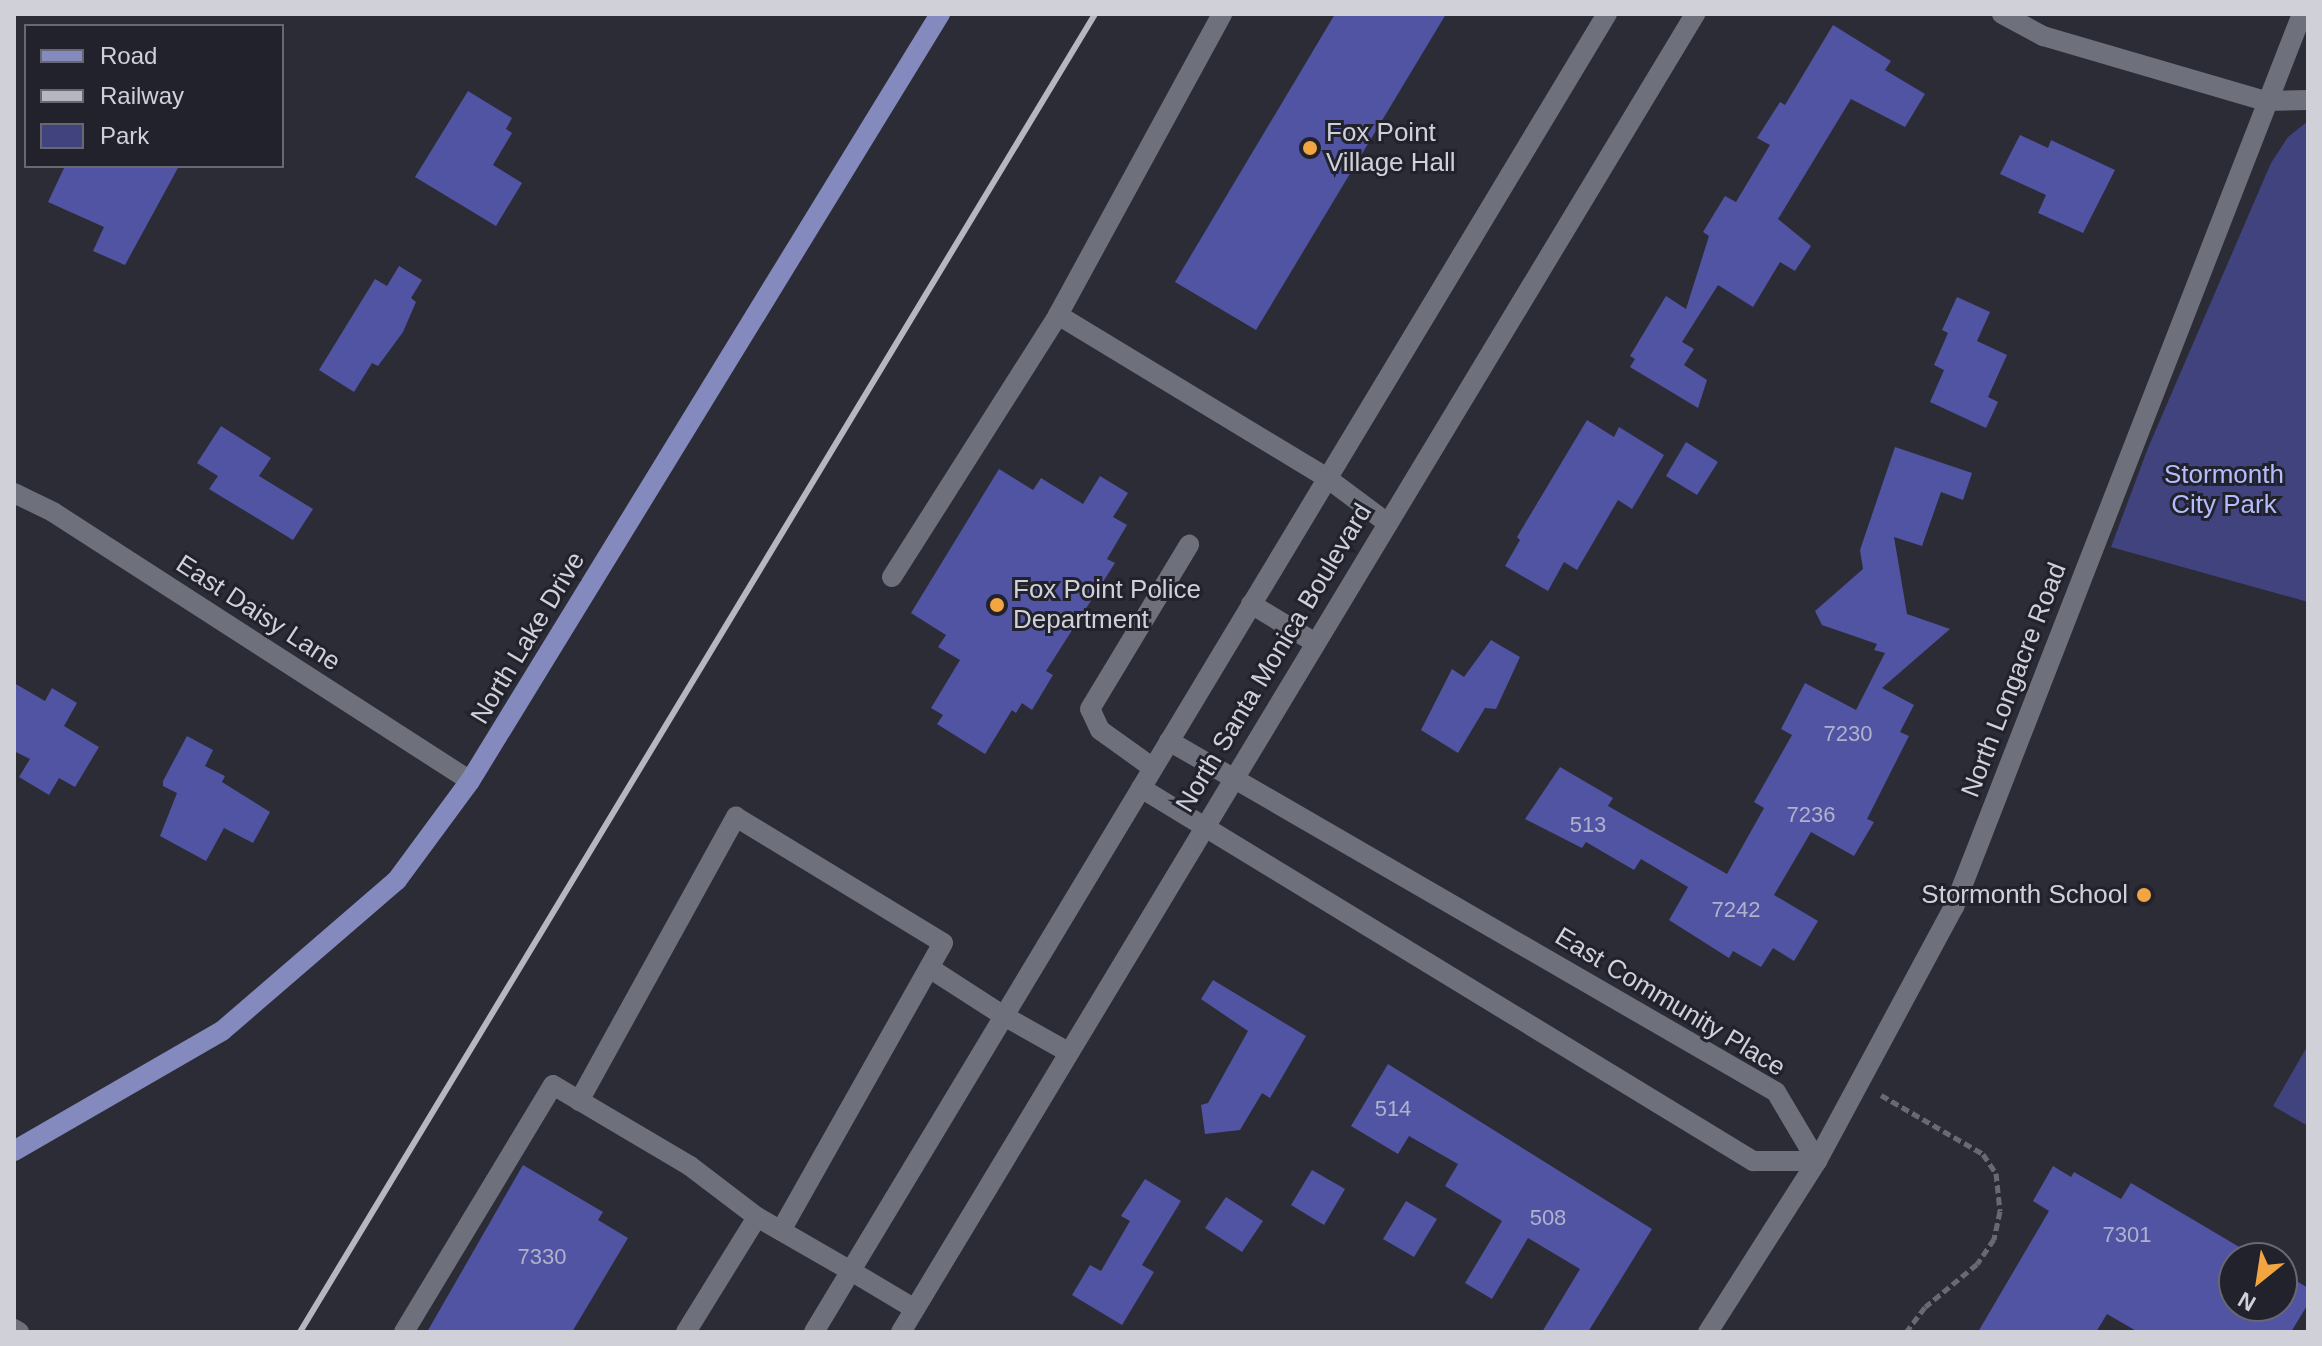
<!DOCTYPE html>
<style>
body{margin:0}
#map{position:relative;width:2322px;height:1346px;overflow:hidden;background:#2b2c36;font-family:Helvetica,sans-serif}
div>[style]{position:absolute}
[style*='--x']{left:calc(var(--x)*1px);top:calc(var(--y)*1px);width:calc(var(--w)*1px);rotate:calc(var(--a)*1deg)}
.green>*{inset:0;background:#41437f}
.building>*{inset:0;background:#5154a3}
.path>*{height:5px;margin-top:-2.5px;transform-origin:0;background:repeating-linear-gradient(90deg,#686972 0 8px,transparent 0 12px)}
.service>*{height:20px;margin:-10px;padding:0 10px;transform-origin:10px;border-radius:10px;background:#6e707c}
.minor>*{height:20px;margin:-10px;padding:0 10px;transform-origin:10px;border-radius:10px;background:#6e707c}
.tertiary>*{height:20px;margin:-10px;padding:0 10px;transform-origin:10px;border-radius:10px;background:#6e707c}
.primary>*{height:20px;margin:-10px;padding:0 10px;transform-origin:10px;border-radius:10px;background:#858abe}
.rail>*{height:6px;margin:-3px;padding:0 3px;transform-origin:3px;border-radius:3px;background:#b6b7be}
.dots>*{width:22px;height:22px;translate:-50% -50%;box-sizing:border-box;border:4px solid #21222c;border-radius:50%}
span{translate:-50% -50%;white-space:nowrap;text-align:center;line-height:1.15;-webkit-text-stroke:6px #21222c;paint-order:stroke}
.number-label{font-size:22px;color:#b0b2cb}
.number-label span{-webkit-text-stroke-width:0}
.poi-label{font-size:26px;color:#d0d1d8}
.left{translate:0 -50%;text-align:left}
.right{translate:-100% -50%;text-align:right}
.park-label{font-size:26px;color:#b5bcfe}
.street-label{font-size:26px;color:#d0d1d8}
.frame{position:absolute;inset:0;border:16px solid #d0d1d8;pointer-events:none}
.legend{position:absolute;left:24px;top:24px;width:260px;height:144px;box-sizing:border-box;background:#21222c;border:2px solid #676871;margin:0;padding:10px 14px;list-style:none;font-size:24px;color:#d0d1d8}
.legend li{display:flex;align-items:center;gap:16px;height:40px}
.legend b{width:40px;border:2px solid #676871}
.north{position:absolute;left:2218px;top:1242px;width:80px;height:80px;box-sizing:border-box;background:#21222c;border:2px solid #676871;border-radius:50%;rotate:210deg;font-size:22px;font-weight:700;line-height:32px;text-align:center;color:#d0d1d8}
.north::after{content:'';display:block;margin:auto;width:28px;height:36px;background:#f2a541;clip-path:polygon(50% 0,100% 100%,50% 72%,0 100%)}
</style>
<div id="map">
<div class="green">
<i style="clip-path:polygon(2308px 121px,2308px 602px,2111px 547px,2148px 448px,2271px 163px,2288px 137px)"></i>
<i style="clip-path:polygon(2308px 1045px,2308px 1126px,2273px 1106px)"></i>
</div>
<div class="building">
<i style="clip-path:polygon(1335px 14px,1446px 14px,1256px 330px,1175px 282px)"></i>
<i style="clip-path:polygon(1833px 25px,1891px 61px,1885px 70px,1925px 94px,1905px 127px,1851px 99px,1778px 219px,1811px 246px,1795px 271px,1780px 262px,1753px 307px,1718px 285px,1682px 342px,1694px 349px,1684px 365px,1707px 380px,1698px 408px,1630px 367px,1635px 359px,1630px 356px,1666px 296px,1686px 309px,1709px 236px,1703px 232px,1725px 196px,1736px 202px,1770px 145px,1757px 138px,1780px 102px,1785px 105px)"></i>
<i style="clip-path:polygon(468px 91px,512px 118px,506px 129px,512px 133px,493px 165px,522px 183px,496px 226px,415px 177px)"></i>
<i style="clip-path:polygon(2020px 135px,2048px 148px,2051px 140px,2115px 170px,2083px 233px,2038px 213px,2046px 195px,2000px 174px)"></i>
<i style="clip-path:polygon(65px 166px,179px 166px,125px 265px,93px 251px,104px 227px,48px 202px)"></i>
<i style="clip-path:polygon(399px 266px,422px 280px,411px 298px,416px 302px,403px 332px,378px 366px,372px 363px,354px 392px,319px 370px,375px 279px,387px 286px)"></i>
<i style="clip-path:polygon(1957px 297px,1990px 312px,1977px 341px,2007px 355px,1988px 397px,1998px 402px,1986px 428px,1930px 402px,1944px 370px,1934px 365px,1948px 333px,1942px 330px)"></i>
<i style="clip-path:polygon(1587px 420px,1614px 437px,1619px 427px,1664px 455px,1632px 509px,1618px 500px,1577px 570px,1564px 562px,1548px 591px,1505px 566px,1520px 540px,1517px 537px)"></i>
<i style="clip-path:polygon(221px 426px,271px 458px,259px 476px,313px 509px,293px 540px,209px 489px,218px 476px,197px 463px)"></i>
<i style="clip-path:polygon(1686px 442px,1718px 462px,1697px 495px,1666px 476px)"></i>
<i style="clip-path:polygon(1895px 447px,1972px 473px,1963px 500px,1941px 492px,1922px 546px,1894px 537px,1907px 614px,1950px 629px,1882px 688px,1914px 705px,1900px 732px,1909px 736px,1867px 819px,1874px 822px,1854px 856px,1811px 832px,1774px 895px,1818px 921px,1794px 961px,1773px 948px,1761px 967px,1733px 951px,1729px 958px,1669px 920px,1688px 887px,1641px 859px,1634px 870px,1586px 842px,1582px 848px,1525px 819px,1560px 767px,1613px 798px,1608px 806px,1727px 874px,1764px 808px,1754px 802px,1792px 735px,1781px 729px,1805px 683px,1856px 710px,1885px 653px,1874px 650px,1877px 644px,1822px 625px,1815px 611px,1863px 569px,1860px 550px)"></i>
<i style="clip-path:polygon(999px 469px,1033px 490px,1041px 478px,1083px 504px,1100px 476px,1128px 493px,1113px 517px,1127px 525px,1107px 559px,1115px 563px,1046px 671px,1053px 675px,1032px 710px,1022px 703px,1016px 713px,1012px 710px,985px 754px,937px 724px,943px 715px,931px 708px,960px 660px,938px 647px,946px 635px,911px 613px)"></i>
<i style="clip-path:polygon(1491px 640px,1520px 657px,1496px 709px,1485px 708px,1458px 753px,1421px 730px,1452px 669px,1464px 677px)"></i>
<i style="clip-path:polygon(14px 683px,45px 701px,52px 688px,77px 703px,64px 726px,99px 747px,75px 787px,59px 778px,49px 795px,19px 777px,30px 759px,14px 751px)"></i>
<i style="clip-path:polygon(187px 736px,213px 750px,205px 766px,225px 776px,222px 782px,270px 812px,253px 843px,224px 828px,206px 861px,160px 836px,177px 793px,163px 786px,163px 781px)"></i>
<i style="clip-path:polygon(1213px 980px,1306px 1036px,1270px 1098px,1262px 1093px,1240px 1130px,1205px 1134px,1201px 1105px,1208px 1103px,1248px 1031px,1201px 999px)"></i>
<i style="clip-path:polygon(1388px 1064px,1652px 1229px,1588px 1332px,1542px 1332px,1580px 1269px,1528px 1238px,1492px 1299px,1465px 1283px,1502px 1221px,1445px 1186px,1458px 1164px,1409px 1136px,1398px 1154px,1351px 1126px)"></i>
<i style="clip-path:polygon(523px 1165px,603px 1212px,598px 1220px,628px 1238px,572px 1332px,427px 1332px)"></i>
<i style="clip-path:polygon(2053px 1166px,2071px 1177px,2074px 1172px,2121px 1199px,2131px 1183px,2258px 1258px,2234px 1258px,2234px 1306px,2282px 1306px,2282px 1272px,2308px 1288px,2308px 1304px,2291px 1332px,2138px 1332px,2107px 1314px,2096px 1332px,1978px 1332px,2049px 1211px,2033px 1201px)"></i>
<i style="clip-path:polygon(1312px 1170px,1345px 1189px,1324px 1225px,1291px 1205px)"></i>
<i style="clip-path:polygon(1145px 1179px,1181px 1201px,1142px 1265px,1154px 1272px,1122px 1325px,1072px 1295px,1090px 1265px,1101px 1271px,1130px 1221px,1121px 1216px)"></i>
<i style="clip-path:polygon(1226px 1197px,1263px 1221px,1242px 1252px,1205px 1228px)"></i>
<i style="clip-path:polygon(1406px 1201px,1437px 1219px,1414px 1257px,1383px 1239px)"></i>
</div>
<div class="path">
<i style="--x:1881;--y:1095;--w:118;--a:30"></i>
<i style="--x:1983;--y:1154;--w:23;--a:56"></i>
<i style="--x:1996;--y:1173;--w:38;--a:84"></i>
<i style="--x:2000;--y:1211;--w:29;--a:102"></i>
<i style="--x:1994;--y:1239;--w:30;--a:124"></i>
<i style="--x:1977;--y:1264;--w:67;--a:140.4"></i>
<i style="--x:1925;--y:1307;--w:31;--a:127"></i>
</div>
<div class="service">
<i style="--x:1058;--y:315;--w:315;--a:31.2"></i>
<i style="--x:892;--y:577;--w:310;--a:-57.6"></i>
<i style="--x:1058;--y:315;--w:343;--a:-61.4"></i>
<i style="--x:1153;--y:768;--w:65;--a:-144.4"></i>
<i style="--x:1100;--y:730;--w:23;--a:-115"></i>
<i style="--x:1090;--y:709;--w:192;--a:-58.9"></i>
<i style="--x:931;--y:969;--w:87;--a:32.8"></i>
<i style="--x:579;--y:1101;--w:325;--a:-61.1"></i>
<i style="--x:736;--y:817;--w:242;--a:31.3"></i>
<i style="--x:943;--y:943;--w:330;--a:119.4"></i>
<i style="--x:404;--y:1332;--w:288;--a:-58.9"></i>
<i style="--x:553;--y:1085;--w:159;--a:30.6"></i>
<i style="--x:690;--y:1166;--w:84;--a:37.3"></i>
<i style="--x:686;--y:1332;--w:135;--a:-58.3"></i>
<i style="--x:757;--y:1217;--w:108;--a:29.9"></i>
</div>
<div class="minor">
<i style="--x:2002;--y:14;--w:47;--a:28.2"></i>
<i style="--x:2043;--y:36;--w:232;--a:16.3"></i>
<i style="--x:2266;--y:101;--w:42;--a:-1.4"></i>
<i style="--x:14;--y:493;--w:43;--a:26"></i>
<i style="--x:53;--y:512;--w:496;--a:32.8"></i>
<i style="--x:1169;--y:741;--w:701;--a:30.04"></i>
<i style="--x:1776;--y:1092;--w:80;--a:59.3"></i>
<i style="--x:1141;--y:788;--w:717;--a:31.36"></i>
<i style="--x:1753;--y:1161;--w:64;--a:0"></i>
<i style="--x:14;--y:1329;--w:6;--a:31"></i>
<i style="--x:1708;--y:1332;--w:203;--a:-57.5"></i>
<i style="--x:1817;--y:1161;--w:289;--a:-61.7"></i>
<i style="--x:1954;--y:907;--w:958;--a:-68.71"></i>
</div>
<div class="tertiary">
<i style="--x:1327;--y:478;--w:74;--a:36.7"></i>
<i style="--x:1251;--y:604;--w:74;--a:31.1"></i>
<i style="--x:1004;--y:1016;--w:73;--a:29.4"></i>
<i style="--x:851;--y:1271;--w:74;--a:30.7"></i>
<i style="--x:814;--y:1332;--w:1538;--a:-58.97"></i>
<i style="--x:901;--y:1332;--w:1539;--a:-58.93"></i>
</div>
<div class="primary">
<i style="--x:14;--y:1151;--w:240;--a:-30"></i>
<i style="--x:222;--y:1031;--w:231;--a:-40.8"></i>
<i style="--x:397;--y:880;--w:123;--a:-53.6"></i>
<i style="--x:470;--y:781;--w:900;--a:-58.5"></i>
</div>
<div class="rail">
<i style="--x:300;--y:1332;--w:1539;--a:-58.9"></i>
</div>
<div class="dots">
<i style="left:1310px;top:148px;background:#f2a541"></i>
<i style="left:997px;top:605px;background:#f2a541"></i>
<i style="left:2144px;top:895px;background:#f2a541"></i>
</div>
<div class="number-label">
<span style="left:1848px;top:734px">7230</span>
<span style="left:1811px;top:815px">7236</span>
<span style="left:1588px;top:825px">513</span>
<span style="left:1736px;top:910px">7242</span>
<span style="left:1393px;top:1109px">514</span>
<span style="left:1548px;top:1218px">508</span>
<span style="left:2127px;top:1235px">7301</span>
<span style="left:542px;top:1257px">7330</span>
</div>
<div class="poi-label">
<span class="left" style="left:1326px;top:148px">Fox Point<br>Village Hall</span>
<span class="left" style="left:1013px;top:605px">Fox Point Police<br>Department</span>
<span class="right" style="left:2128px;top:895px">Stormonth School</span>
</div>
<div class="park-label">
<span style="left:2224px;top:490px">Stormonth<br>City Park</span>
</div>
<div class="street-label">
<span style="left:258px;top:613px;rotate:33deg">East Daisy Lane</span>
<span style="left:528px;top:638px;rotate:-59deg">North Lake Drive</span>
<span style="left:1274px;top:658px;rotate:-59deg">North Santa Monica Boulevard</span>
<span style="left:2014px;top:680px;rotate:-69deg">North Longacre Road</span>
<span style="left:1670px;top:1002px;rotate:31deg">East Community Place</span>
</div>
<div class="frame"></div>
<ul class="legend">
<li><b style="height:10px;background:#858abe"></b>Road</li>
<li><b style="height:10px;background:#b6b7be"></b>Railway</li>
<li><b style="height:22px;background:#41437f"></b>Park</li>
</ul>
<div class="north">N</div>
</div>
